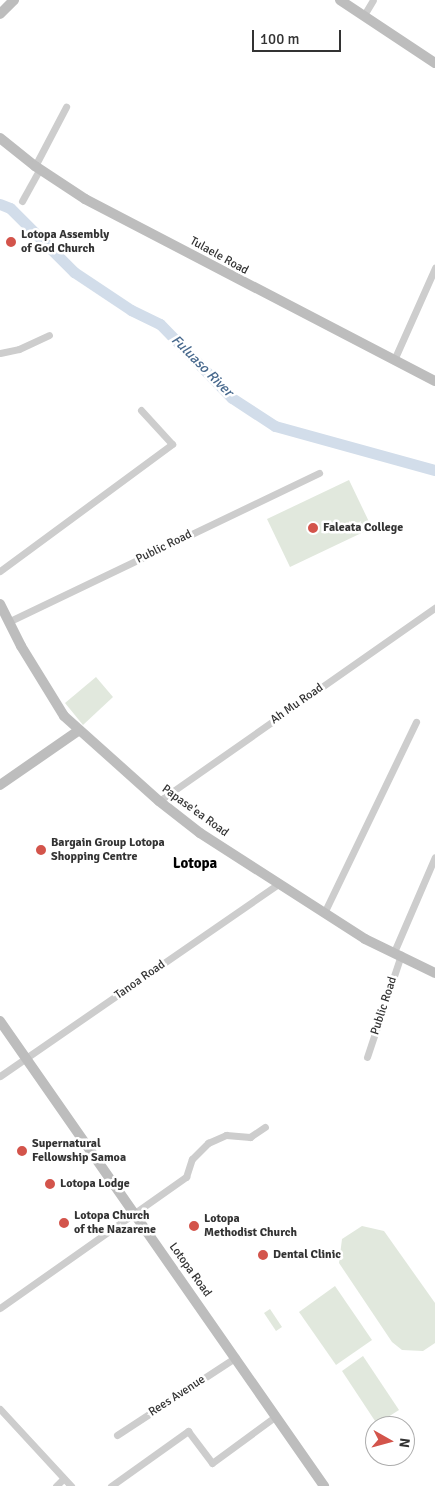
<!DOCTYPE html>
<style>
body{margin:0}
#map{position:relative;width:435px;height:1486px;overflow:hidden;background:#fff;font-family:Signika,sans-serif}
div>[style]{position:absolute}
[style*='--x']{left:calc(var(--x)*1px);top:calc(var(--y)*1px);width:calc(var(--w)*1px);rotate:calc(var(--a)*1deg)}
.green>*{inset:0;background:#e1e8dd}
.river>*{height:11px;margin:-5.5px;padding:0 5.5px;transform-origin:5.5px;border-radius:5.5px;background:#d2ddea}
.street>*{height:7px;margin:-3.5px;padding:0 3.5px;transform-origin:3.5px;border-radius:3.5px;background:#cdcdcd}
.secondary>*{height:10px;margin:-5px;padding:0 5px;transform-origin:5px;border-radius:5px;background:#bdbdbd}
.dots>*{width:14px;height:14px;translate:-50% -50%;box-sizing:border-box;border:2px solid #fff;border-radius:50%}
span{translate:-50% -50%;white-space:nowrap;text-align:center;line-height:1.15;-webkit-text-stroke:5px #fff;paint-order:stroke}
.poi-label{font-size:12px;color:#333;font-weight:700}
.left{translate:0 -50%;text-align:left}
.street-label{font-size:12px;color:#333}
.water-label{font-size:14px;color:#48698d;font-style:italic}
.quarter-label{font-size:15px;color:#000;font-weight:700}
.north{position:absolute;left:365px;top:1416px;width:50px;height:50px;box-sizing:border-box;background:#fff;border:1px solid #adadad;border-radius:50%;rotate:97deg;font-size:14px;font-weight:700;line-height:20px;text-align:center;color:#333}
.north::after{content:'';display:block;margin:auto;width:18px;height:22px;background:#d3544b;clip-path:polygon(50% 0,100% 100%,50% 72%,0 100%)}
.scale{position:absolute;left:252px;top:30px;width:89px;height:22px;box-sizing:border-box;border:2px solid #333;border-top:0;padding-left:6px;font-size:15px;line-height:18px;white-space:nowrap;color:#333;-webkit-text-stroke:4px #fff;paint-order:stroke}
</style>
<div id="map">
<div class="green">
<i style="clip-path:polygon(349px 480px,372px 528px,290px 567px,267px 519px)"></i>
<i style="clip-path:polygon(96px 677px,113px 697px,83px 725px,65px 703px)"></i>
<i style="clip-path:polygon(362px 1226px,384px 1231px,435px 1303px,435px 1343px,423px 1351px,402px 1350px,392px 1342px,339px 1263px,342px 1239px)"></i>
<i style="clip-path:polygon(335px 1286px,372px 1340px,336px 1365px,299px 1312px)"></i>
<i style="clip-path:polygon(270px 1309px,282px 1327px,276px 1331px,264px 1313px)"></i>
<i style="clip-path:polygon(363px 1356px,399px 1410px,377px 1424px,342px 1371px)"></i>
</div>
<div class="river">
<i style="--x:0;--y:204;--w:11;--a:22"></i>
<i style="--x:10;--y:208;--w:91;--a:45"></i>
<i style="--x:74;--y:272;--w:69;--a:33.7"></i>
<i style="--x:131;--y:310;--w:32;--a:26"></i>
<i style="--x:160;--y:324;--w:103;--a:45.8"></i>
<i style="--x:232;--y:398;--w:51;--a:33.1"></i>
<i style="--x:275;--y:426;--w:166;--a:15.4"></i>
</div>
<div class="street">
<i style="--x:364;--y:15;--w:17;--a:-59"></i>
<i style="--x:35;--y:166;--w:67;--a:-62.3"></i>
<i style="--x:22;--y:201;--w:37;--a:-61"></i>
<i style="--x:0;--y:353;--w:19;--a:-12"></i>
<i style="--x:19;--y:349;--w:33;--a:-25"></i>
<i style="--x:394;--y:360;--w:101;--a:-66"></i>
<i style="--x:0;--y:571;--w:214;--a:-36.4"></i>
<i style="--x:172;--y:444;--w:46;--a:-132.4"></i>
<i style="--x:8;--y:622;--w:345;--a:-25.6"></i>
<i style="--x:159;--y:801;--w:337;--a:-35"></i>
<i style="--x:325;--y:911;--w:210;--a:-64.3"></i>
<i style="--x:394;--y:952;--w:103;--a:-66.7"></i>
<i style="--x:367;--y:1057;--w:108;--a:-71.6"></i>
<i style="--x:0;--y:1076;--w:340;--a:-34.6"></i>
<i style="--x:0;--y:1308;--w:228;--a:-35.2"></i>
<i style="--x:186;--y:1177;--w:19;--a:-72"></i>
<i style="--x:192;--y:1159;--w:23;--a:-45"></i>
<i style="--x:208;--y:1143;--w:20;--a:-24"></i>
<i style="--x:226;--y:1135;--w:24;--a:5"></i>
<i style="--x:250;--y:1137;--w:18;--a:-34"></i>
<i style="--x:0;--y:1409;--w:105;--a:47.3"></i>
<i style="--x:117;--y:1435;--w:142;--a:-33.2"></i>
<i style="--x:56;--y:1486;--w:10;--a:-45"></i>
<i style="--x:111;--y:1486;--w:95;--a:-35.5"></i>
<i style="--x:188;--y:1431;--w:40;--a:53"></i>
<i style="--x:212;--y:1463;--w:79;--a:-36.3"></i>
</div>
<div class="secondary">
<i style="--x:340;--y:0;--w:114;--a:33.6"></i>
<i style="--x:0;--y:14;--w:20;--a:-45"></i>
<i style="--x:0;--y:138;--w:45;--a:38.7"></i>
<i style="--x:35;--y:166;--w:60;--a:33.4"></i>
<i style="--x:85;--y:199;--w:394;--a:27.5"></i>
<i style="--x:0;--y:604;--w:47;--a:63.4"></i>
<i style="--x:21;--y:646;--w:82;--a:58.4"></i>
<i style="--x:64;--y:716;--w:127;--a:41.8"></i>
<i style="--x:159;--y:801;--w:52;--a:38"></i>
<i style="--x:200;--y:833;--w:196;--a:32.7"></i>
<i style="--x:365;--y:939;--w:78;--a:25.9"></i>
<i style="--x:0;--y:785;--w:95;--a:-34.7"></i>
<i style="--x:0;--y:1021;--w:567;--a:55.13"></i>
</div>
<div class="dots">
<i style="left:11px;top:242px;background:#d3544b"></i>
<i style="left:313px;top:528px;background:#d3544b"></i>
<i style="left:41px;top:850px;background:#d3544b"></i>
<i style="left:22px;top:1151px;background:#d3544b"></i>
<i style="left:50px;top:1184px;background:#d3544b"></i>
<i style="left:64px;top:1223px;background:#d3544b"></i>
<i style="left:194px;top:1226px;background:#d3544b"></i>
<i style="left:263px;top:1255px;background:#d3544b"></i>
</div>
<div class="poi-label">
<span class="left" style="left:21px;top:242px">Lotopa Assembly<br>of God Church</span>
<span class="left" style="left:323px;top:528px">Faleata College</span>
<span class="left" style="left:51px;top:850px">Bargain Group Lotopa<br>Shopping Centre</span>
<span class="left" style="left:32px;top:1151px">Supernatural<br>Fellowship Samoa</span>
<span class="left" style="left:60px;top:1184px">Lotopa Lodge</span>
<span class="left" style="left:74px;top:1223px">Lotopa Church<br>of the Nazarene</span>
<span class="left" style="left:204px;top:1226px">Lotopa<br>Methodist Church</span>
<span class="left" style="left:273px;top:1255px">Dental Clinic</span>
</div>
<div class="street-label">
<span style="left:219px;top:256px;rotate:29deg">Tulaele Road</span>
<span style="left:164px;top:547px;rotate:-26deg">Public Road</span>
<span style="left:297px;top:704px;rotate:-35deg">Ah Mu Road</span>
<span style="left:195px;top:811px;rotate:36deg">Papase'ea Road</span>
<span style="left:140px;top:980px;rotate:-35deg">Tanoa Road</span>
<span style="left:384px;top:1006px;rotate:-72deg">Public Road</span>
<span style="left:190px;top:1270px;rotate:54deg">Lotopa Road</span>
<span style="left:177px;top:1396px;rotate:-33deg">Rees Avenue</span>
</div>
<div class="water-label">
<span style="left:202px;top:366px;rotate:45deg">Fuluaso River</span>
</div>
<div class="quarter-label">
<span style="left:195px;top:864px">Lotopa</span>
</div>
<div class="north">N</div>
<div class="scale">100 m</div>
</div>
